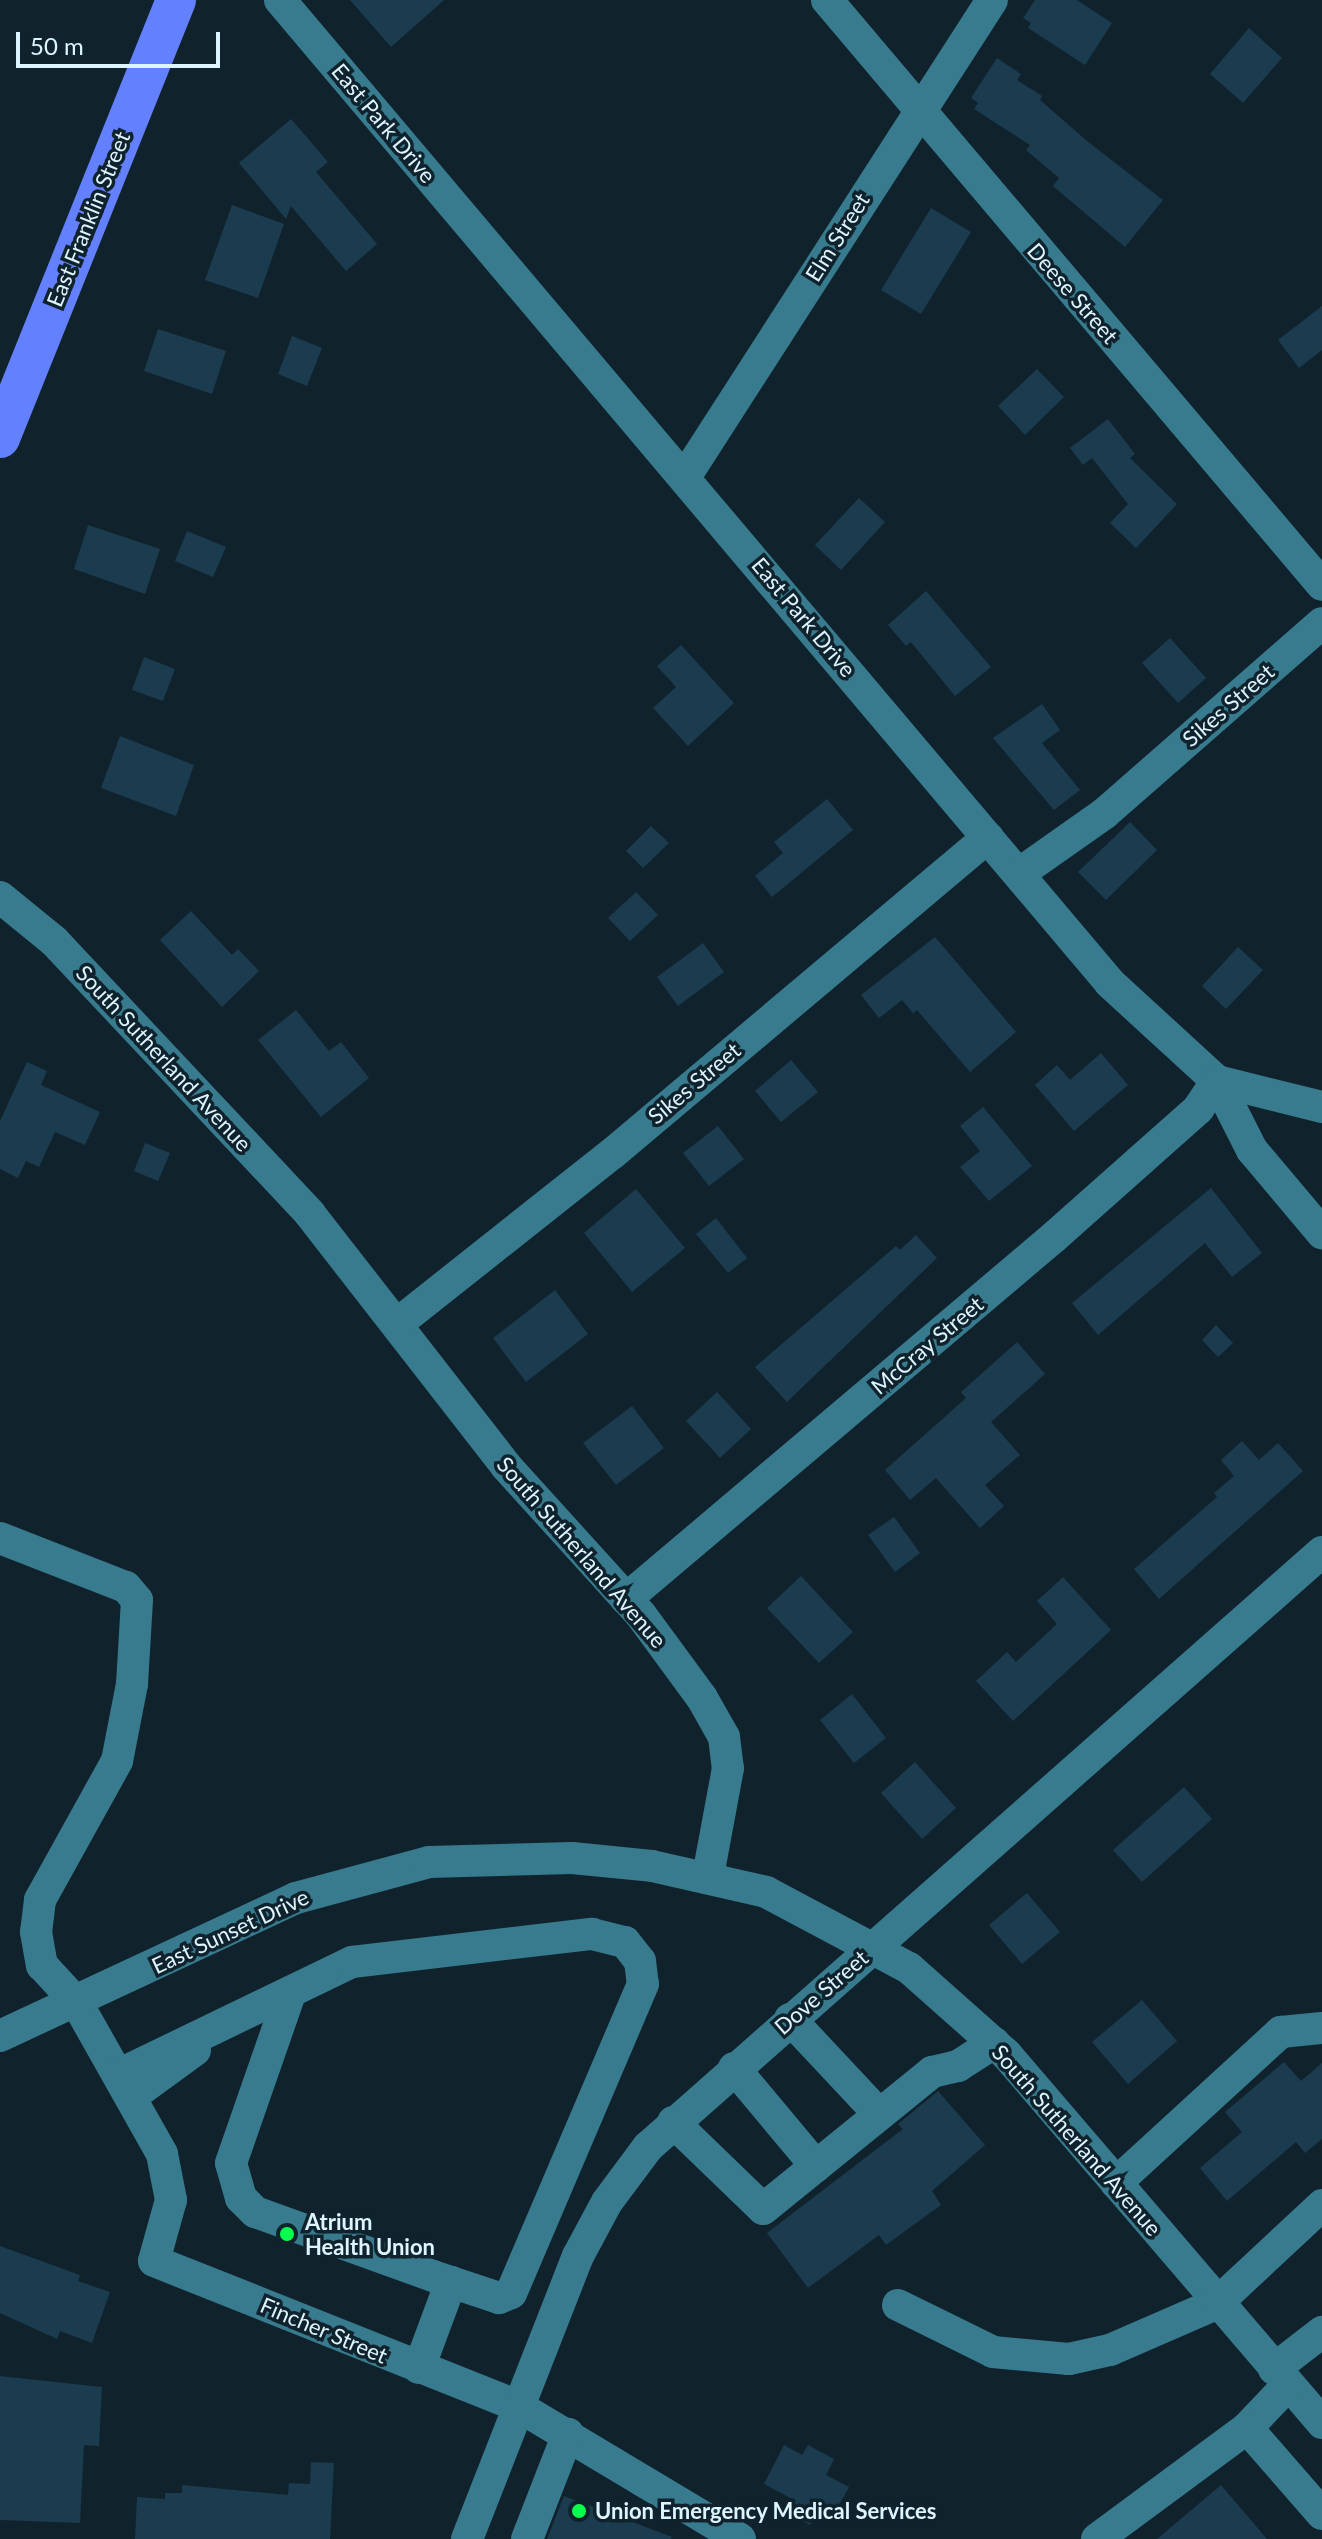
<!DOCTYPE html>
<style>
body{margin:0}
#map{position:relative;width:1322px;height:2539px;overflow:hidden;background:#10232d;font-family:Lato,sans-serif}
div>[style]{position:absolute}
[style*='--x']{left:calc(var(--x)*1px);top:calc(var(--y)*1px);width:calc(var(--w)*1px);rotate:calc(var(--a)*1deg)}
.building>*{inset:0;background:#1b3b4f}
.minor>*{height:32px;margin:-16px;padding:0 16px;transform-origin:16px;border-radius:16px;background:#387b8e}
.major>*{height:40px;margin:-20px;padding:0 20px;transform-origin:20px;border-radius:20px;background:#6381ff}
.dots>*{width:22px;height:22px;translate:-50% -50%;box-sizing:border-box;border:4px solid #10232d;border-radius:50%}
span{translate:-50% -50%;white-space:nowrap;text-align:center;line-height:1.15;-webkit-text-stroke:7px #10232d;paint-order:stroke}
.street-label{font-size:22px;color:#dcf5ff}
.poi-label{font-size:22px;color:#dcf5ff;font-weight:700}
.left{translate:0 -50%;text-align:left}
.scale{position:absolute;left:16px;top:32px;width:204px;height:36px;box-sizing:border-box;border:4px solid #dcf5ff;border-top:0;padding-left:10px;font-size:24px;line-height:28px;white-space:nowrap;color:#dcf5ff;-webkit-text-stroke:6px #10232d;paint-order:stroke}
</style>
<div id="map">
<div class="building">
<i style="clip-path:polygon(350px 0,444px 0,391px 47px)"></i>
<i style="clip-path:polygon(1035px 0,1077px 0,1112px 23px,1085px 65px,1028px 28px,1031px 23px,1023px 18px)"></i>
<i style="clip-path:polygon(1249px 28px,1282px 58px,1243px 103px,1210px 74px)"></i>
<i style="clip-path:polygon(997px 58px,1021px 74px,1017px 80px,1042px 96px,1040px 100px,1087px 141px,1163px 200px,1125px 247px,1053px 186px,1059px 178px,1026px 150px,1030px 145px,974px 109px,978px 103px,971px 98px)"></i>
<i style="clip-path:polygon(291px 119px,328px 162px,316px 172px,377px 244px,346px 271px,291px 206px,286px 219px,239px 163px)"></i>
<i style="clip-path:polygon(232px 205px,284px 224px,258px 298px,205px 280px)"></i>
<i style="clip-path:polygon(931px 208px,971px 232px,921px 314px,881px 290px)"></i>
<i style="clip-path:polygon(1322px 306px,1322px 350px,1299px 368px,1278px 340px)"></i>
<i style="clip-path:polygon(158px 329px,226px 351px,212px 394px,144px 371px)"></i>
<i style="clip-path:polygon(292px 336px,322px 348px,307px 386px,278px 374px)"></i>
<i style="clip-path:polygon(1037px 369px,1064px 397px,1025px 435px,998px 406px)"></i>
<i style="clip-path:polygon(1108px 419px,1135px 454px,1130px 458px,1177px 504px,1136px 548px,1110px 523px,1128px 504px,1092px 458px,1083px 465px,1070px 448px)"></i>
<i style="clip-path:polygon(859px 498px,885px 522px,841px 570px,815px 545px)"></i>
<i style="clip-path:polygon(88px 525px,160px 549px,145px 594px,74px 569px)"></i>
<i style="clip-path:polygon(187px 531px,226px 547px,213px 577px,175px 561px)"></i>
<i style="clip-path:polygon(926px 591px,991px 667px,955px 696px,911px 642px,906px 646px,888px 625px)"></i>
<i style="clip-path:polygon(1170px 638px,1206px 678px,1178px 703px,1142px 663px)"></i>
<i style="clip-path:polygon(681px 645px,734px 703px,688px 746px,653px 708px,676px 687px,657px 666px)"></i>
<i style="clip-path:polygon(144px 657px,175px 669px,163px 701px,132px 690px)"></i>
<i style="clip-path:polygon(1042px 704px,1060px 730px,1042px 743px,1080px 790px,1054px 810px,993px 738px)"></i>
<i style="clip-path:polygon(120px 736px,194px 765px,176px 816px,101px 788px)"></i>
<i style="clip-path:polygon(827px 799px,853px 830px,772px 897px,755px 876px,783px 853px,774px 842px)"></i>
<i style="clip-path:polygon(1130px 822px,1157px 850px,1106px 900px,1078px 872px)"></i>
<i style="clip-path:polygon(651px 826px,669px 843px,643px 868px,626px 851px)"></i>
<i style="clip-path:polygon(636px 892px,658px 915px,630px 941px,608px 918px)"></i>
<i style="clip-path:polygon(191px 911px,232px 955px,238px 949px,259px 971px,222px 1007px,160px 940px)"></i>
<i style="clip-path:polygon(935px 937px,1016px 1032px,970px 1072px,917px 1010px,913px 1013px,902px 1000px,879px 1018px,861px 995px)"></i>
<i style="clip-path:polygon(703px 943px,724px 972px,678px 1006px,657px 977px)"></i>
<i style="clip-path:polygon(1238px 947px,1263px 970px,1226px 1009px,1202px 986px)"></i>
<i style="clip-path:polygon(296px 1010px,329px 1051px,341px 1042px,369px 1078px,321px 1117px,258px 1040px)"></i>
<i style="clip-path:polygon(1101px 1053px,1128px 1085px,1074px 1131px,1035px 1085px,1057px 1065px,1070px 1080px)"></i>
<i style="clip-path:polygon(791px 1060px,818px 1092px,781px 1122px,755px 1091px)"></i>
<i style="clip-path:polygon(27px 1062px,47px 1071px,41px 1085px,100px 1112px,85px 1145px,55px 1132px,39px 1167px,26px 1161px,18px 1178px,0 1169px,0 1121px)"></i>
<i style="clip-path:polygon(983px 1107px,1032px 1166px,989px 1201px,960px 1167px,980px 1151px,960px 1126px)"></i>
<i style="clip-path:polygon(718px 1126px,744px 1159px,709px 1186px,683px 1153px)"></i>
<i style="clip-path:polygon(145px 1143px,170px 1153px,158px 1181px,134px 1171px)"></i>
<i style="clip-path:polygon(1211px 1188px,1262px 1253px,1232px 1277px,1205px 1243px,1098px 1335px,1072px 1303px)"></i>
<i style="clip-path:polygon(636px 1189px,685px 1248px,632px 1292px,584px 1233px)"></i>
<i style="clip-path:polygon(716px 1218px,747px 1258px,728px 1273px,696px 1234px)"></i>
<i style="clip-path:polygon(916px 1235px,937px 1258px,787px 1402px,755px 1367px,896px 1246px,900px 1250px)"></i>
<i style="clip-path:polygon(555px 1290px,588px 1334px,526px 1382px,493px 1338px)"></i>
<i style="clip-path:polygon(1216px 1325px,1233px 1343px,1218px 1357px,1202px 1340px)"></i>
<i style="clip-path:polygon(1017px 1342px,1045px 1374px,991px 1422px,1020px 1455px,985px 1485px,1004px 1506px,980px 1528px,936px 1478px,910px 1500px,885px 1470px,966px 1398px,961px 1392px)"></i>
<i style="clip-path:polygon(717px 1392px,751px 1429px,720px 1458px,686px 1421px)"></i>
<i style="clip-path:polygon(632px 1406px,664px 1448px,616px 1485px,583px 1443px)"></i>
<i style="clip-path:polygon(1242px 1441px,1259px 1460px,1278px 1443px,1303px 1471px,1159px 1599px,1134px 1569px,1217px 1497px,1214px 1493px,1234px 1476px,1221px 1460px)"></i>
<i style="clip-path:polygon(894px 1517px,920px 1553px,895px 1572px,868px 1535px)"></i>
<i style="clip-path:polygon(801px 1576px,853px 1632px,819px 1663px,767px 1608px)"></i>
<i style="clip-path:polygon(1063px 1577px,1111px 1630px,1013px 1721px,976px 1681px,1007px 1652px,1016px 1662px,1057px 1624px,1037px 1601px)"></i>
<i style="clip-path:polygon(852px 1694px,886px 1738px,854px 1763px,820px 1720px)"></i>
<i style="clip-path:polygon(915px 1762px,956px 1808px,922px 1839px,881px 1793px)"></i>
<i style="clip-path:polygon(1184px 1787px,1212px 1819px,1142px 1882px,1113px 1850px)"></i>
<i style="clip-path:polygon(1027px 1893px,1060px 1932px,1022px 1964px,989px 1925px)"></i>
<i style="clip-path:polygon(1142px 2000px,1177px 2041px,1128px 2084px,1092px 2042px)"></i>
<i style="clip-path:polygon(1284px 2062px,1301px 2081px,1322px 2063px,1322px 2139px,1305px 2153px,1296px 2142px,1227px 2201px,1200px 2168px,1242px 2132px,1225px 2112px)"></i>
<i style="clip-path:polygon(938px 2091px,985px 2145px,932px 2191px,941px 2205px,886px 2245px,879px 2235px,808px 2288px,767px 2233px,903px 2129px,898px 2124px)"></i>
<i style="clip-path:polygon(0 2246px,80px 2275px,78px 2281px,110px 2292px,92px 2343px,60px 2331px,57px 2339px,0 2313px)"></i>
<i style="clip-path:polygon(0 2376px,102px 2387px,99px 2446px,84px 2445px,80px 2523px,0 2520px)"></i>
<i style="clip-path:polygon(784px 2445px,802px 2455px,808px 2445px,834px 2459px,826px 2475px,849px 2487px,832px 2518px,818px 2511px,810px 2525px,789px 2513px,796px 2501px,764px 2484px)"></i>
<i style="clip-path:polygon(311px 2462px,334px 2463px,330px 2539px,135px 2539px,137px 2497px,165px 2499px,165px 2493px,182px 2493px,182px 2485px,288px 2495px,289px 2483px,310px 2484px)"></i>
<i style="clip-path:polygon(1221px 2485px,1267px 2539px,1157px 2539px)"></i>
<i style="clip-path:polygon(564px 2496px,672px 2537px,671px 2539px,547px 2539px)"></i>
</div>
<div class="minor">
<i style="--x:280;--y:0;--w:1287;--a:49.82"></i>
<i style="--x:1110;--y:983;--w:145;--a:42.5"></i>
<i style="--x:1217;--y:1081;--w:77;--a:63.1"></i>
<i style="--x:1252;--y:1150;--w:109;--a:49.9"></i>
<i style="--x:827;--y:0;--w:766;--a:49.76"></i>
<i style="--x:685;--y:477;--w:567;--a:-57.23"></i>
<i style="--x:1020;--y:873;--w:104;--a:-35.2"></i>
<i style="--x:1105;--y:813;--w:288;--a:-41.2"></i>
<i style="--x:0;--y:897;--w:70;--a:39.2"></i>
<i style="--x:54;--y:941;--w:374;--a:46.8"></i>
<i style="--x:310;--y:1214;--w:319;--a:52.1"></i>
<i style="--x:506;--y:1466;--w:201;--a:47.8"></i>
<i style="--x:641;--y:1615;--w:103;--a:53.7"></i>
<i style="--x:702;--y:1698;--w:45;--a:60.6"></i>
<i style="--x:724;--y:1737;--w:31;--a:83"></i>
<i style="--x:728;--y:1768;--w:110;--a:100.5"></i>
<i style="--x:397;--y:1324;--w:275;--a:-38.4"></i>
<i style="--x:613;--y:1153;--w:490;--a:-40.1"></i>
<i style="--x:0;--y:1538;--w:135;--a:21.3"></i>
<i style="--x:126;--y:1587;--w:17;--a:50"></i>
<i style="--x:137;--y:1600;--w:84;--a:93.4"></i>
<i style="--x:132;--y:1684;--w:78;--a:101"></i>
<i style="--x:117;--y:1761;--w:159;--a:119"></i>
<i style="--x:40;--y:1900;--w:32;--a:97"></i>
<i style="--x:36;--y:1932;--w:34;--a:80"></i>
<i style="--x:42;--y:1965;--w:52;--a:47.4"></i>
<i style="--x:77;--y:2003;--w:173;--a:60.6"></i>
<i style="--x:162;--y:2154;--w:47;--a:78.9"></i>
<i style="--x:171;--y:2200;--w:63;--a:105.6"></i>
<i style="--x:154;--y:2261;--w:390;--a:21.7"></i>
<i style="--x:516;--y:2405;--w:261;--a:30.9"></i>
<i style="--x:626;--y:1599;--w:561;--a:-40.22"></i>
<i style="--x:1054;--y:1237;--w:193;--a:-41.6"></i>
<i style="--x:1198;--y:1109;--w:34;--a:-56"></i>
<i style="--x:1217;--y:1081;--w:108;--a:13.9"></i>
<i style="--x:790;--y:2019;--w:129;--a:46.9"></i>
<i style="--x:0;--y:2036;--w:327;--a:-25"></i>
<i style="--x:296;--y:1898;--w:138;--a:-15.1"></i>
<i style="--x:429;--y:1862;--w:143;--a:-1.6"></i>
<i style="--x:572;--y:1858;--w:80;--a:5.7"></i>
<i style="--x:652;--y:1866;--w:117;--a:12.8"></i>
<i style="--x:766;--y:1892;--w:162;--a:28"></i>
<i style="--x:909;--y:1968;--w:130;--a:41.6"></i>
<i style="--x:1006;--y:2054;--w:486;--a:49.4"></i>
<i style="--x:734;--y:2068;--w:128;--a:50.1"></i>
<i style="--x:118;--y:2075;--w:260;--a:-25.8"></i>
<i style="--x:352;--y:1962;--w:242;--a:-6.7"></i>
<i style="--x:592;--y:1934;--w:34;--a:14"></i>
<i style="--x:625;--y:1942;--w:24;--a:52"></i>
<i style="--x:640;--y:1961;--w:23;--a:83"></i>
<i style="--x:643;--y:1984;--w:336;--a:113.1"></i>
<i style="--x:511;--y:2293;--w:13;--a:157"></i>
<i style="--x:499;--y:2298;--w:70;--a:-161.6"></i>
<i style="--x:433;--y:2276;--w:189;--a:-160.2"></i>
<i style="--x:255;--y:2212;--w:20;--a:-135"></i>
<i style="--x:241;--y:2198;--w:36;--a:-106"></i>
<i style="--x:231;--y:2163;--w:179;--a:-70.8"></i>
<i style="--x:132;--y:2096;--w:78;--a:-36.1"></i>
<i style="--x:673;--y:2122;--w:125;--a:44"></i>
<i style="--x:763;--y:2209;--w:218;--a:-39"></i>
<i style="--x:932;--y:2072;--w:27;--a:-13"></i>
<i style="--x:958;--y:2066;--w:43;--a:-32.6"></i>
<i style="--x:1116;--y:2183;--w:224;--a:-42.5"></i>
<i style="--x:1281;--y:2032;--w:41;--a:-5.6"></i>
<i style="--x:898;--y:2305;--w:106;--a:26.3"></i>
<i style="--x:993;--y:2352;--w:76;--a:5.3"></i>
<i style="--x:1069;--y:2359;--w:42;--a:-12.4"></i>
<i style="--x:1110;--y:2350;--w:116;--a:-23.5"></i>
<i style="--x:1216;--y:2304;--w:145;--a:-43"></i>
<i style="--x:419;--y:2368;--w:92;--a:-69.6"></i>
<i style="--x:1274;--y:2369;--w:61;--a:-37.6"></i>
<i style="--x:1247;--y:2428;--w:59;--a:-46.4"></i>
<i style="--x:467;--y:2539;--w:304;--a:-68.6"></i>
<i style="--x:578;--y:2256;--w:61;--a:-61.8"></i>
<i style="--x:607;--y:2202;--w:69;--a:-53.3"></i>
<i style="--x:648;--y:2147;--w:899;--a:-41.44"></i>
<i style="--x:527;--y:2539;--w:113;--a:-68.7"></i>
<i style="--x:1097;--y:2539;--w:187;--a:-36.5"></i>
<i style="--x:1247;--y:2428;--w:114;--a:48.9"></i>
</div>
<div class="major">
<i style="--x:0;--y:438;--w:472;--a:-68.1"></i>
</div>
<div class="dots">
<i style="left:287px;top:2234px;background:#08ff4d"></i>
<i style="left:579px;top:2511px;background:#08ff4d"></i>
</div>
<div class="street-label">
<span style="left:384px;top:123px;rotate:50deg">East Park Drive</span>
<span style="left:88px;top:219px;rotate:-68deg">East Franklin Street</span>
<span style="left:837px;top:237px;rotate:-58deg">Elm Street</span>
<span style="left:1073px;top:293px;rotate:49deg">Deese Street</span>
<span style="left:804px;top:617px;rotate:50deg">East Park Drive</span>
<span style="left:1228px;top:705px;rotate:-41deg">Sikes Street</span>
<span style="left:164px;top:1058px;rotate:47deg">South Sutherland Avenue</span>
<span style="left:694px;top:1083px;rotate:-40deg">Sikes Street</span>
<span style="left:927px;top:1345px;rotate:-40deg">McCray Street</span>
<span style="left:582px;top:1552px;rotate:49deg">South Sutherland Avenue</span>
<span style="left:230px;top:1931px;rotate:-25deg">East Sunset Drive</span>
<span style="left:821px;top:1992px;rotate:-41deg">Dove Street</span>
<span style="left:1077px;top:2140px;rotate:49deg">South Sutherland Avenue</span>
<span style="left:324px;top:2330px;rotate:23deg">Fincher Street</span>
</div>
<div class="poi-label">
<span class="left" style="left:305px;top:2234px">Atrium<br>Health Union</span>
<span class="left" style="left:595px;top:2511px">Union Emergency Medical Services</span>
</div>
<div class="scale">50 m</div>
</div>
